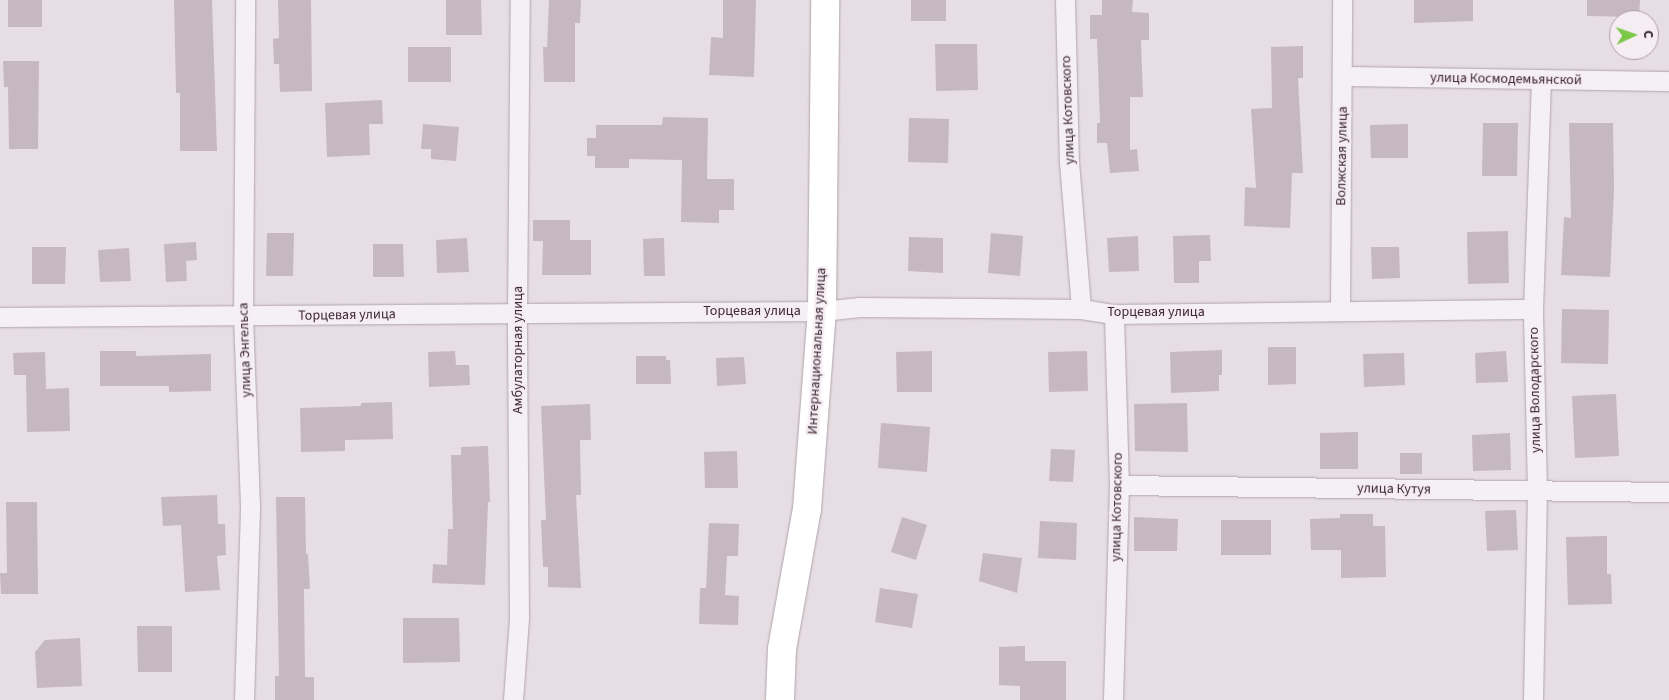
<!DOCTYPE html>
<meta charset="utf-8">
<style>
body{margin:0}
#map{position:relative;width:1669px;height:700px;overflow:hidden;background:#e7dee4;font-family:"Source Sans 3",sans-serif}
div>[style]{position:absolute}
[style*='--x']{left:calc(var(--x)*1px);top:calc(var(--y)*1px);width:calc(var(--w)*1px);rotate:calc(var(--a)*1deg)}
.building>*{inset:0;background:#c6b8c1}
.roads{filter:drop-shadow(0 0 1px #b1a4ac) drop-shadow(0 0 1px #b1a4ac)}
.street>*{height:19px;margin:-9.5px;padding:0 9.5px;transform-origin:9.5px;border-radius:9.5px;background:#f5f0f3}
.secondary>*{height:28px;margin:-14px;padding:0 14px;transform-origin:14px;border-radius:14px;background:#fff}
span{translate:-50% -50%;white-space:nowrap;text-align:center;line-height:1.15;-webkit-text-stroke:4.5px #f5edf2;paint-order:stroke}
.street-label{font-size:14px;color:#3d2835}
.north{position:absolute;left:1609px;top:10px;width:50px;height:50px;box-sizing:border-box;background:#f5edf2;border:1px solid #ab9ea6;border-radius:50%;rotate:87deg;font-size:14px;font-weight:700;line-height:20px;text-align:center;color:#3d2835}
.north::after{content:'';display:block;margin:auto;width:18px;height:22px;background:#7cc748;clip-path:polygon(50% 0,100% 100%,50% 72%,0 100%)}
</style>
<div id="map">
<div class="building">
<i style="clip-path:polygon(8px 0,42px 0,42px 27px,8px 27px)"></i>
<i style="clip-path:polygon(174px 0,212px 0,217px 151px,180px 151px,180px 93px,176px 93px)"></i>
<i style="clip-path:polygon(278px 0,311px 0,312px 91px,280px 92px,279px 64px,274px 64px,273px 39px,279px 38px)"></i>
<i style="clip-path:polygon(446px 0,481px 0,482px 35px,446px 35px)"></i>
<i style="clip-path:polygon(549px 0,581px 0,580px 23px,575px 23px,575px 82px,544px 82px,543px 47px,547px 47px)"></i>
<i style="clip-path:polygon(723px 0,756px 0,754px 77px,709px 75px,711px 37px,723px 38px)"></i>
<i style="clip-path:polygon(911px 0,946px 0,946px 21px,911px 21px)"></i>
<i style="clip-path:polygon(1102px 0,1133px 0,1132px 12px,1149px 13px,1149px 40px,1141px 40px,1143px 97px,1130px 97px,1130px 150px,1137px 149px,1139px 171px,1110px 173px,1107px 143px,1097px 143px,1097px 123px,1100px 123px,1097px 39px,1090px 39px,1090px 15px,1102px 15px)"></i>
<i style="clip-path:polygon(1414px 0,1473px 0,1473px 21px,1414px 23px)"></i>
<i style="clip-path:polygon(1587px 0,1640px 0,1639px 17px,1587px 16px)"></i>
<i style="clip-path:polygon(935px 44px,977px 44px,978px 90px,936px 91px)"></i>
<i style="clip-path:polygon(1303px 46px,1303px 78px,1298px 78px,1303px 173px,1292px 173px,1290px 228px,1244px 226px,1245px 187px,1256px 188px,1251px 109px,1272px 108px,1271px 47px)"></i>
<i style="clip-path:polygon(408px 47px,451px 47px,451px 82px,408px 82px)"></i>
<i style="clip-path:polygon(3px 61px,39px 61px,38px 149px,9px 149px,8px 87px,4px 87px)"></i>
<i style="clip-path:polygon(382px 100px,383px 124px,369px 124px,370px 155px,327px 157px,325px 103px)"></i>
<i style="clip-path:polygon(663px 117px,708px 118px,707px 179px,734px 179px,734px 210px,719px 210px,719px 223px,681px 222px,682px 160px,629px 159px,629px 168px,595px 168px,595px 156px,587px 156px,587px 138px,596px 138px,596px 125px,662px 125px)"></i>
<i style="clip-path:polygon(909px 118px,949px 119px,948px 163px,908px 162px)"></i>
<i style="clip-path:polygon(1483px 123px,1518px 123px,1517px 176px,1482px 176px)"></i>
<i style="clip-path:polygon(1569px 123px,1613px 123px,1614px 190px,1610px 277px,1561px 275px,1564px 217px,1571px 218px)"></i>
<i style="clip-path:polygon(423px 124px,459px 127px,456px 161px,431px 159px,431px 149px,421px 149px)"></i>
<i style="clip-path:polygon(1408px 124px,1408px 158px,1371px 158px,1370px 125px)"></i>
<i style="clip-path:polygon(533px 220px,570px 220px,570px 240px,591px 240px,591px 275px,542px 275px,543px 241px,533px 241px)"></i>
<i style="clip-path:polygon(1508px 231px,1509px 283px,1468px 284px,1467px 232px)"></i>
<i style="clip-path:polygon(267px 233px,294px 233px,293px 276px,266px 276px)"></i>
<i style="clip-path:polygon(991px 233px,1023px 236px,1020px 276px,988px 273px)"></i>
<i style="clip-path:polygon(1210px 235px,1211px 261px,1199px 261px,1199px 283px,1174px 283px,1173px 236px)"></i>
<i style="clip-path:polygon(1138px 236px,1139px 271px,1109px 272px,1107px 238px)"></i>
<i style="clip-path:polygon(909px 237px,943px 238px,943px 273px,908px 271px)"></i>
<i style="clip-path:polygon(467px 238px,469px 272px,437px 273px,436px 240px)"></i>
<i style="clip-path:polygon(664px 238px,665px 276px,644px 276px,643px 239px)"></i>
<i style="clip-path:polygon(196px 242px,197px 260px,186px 261px,187px 281px,166px 282px,164px 244px)"></i>
<i style="clip-path:polygon(373px 244px,403px 244px,404px 277px,373px 277px)"></i>
<i style="clip-path:polygon(32px 247px,66px 247px,65px 284px,32px 284px)"></i>
<i style="clip-path:polygon(1371px 247px,1399px 247px,1400px 278px,1372px 279px)"></i>
<i style="clip-path:polygon(129px 248px,131px 281px,100px 282px,98px 250px)"></i>
<i style="clip-path:polygon(1562px 309px,1609px 310px,1608px 364px,1561px 363px)"></i>
<i style="clip-path:polygon(1268px 347px,1296px 347px,1296px 384px,1268px 385px)"></i>
<i style="clip-path:polygon(1222px 350px,1222px 375px,1219px 375px,1219px 391px,1171px 393px,1170px 352px)"></i>
<i style="clip-path:polygon(100px 351px,136px 351px,136px 356px,211px 354px,211px 391px,169px 392px,169px 386px,100px 386px)"></i>
<i style="clip-path:polygon(455px 351px,456px 365px,469px 365px,470px 385px,429px 387px,428px 352px)"></i>
<i style="clip-path:polygon(932px 351px,932px 392px,897px 392px,896px 352px)"></i>
<i style="clip-path:polygon(1087px 351px,1088px 391px,1049px 392px,1048px 352px)"></i>
<i style="clip-path:polygon(1506px 351px,1508px 382px,1476px 383px,1475px 353px)"></i>
<i style="clip-path:polygon(45px 352px,46px 389px,69px 388px,70px 431px,27px 432px,26px 375px,14px 375px,13px 353px)"></i>
<i style="clip-path:polygon(1404px 353px,1405px 385px,1364px 387px,1363px 354px)"></i>
<i style="clip-path:polygon(636px 356px,666px 356px,666px 360px,670px 360px,671px 384px,636px 384px)"></i>
<i style="clip-path:polygon(744px 357px,746px 384px,717px 386px,716px 358px)"></i>
<i style="clip-path:polygon(1616px 394px,1619px 456px,1575px 458px,1572px 396px)"></i>
<i style="clip-path:polygon(392px 402px,393px 439px,345px 440px,345px 451px,301px 452px,300px 408px,361px 406px,361px 403px)"></i>
<i style="clip-path:polygon(1187px 403px,1188px 452px,1135px 451px,1134px 404px)"></i>
<i style="clip-path:polygon(590px 404px,591px 440px,580px 440px,581px 495px,576px 495px,581px 588px,548px 587px,548px 567px,543px 567px,541px 520px,546px 520px,541px 406px)"></i>
<i style="clip-path:polygon(881px 423px,930px 427px,927px 472px,878px 468px)"></i>
<i style="clip-path:polygon(1358px 432px,1358px 469px,1320px 469px,1320px 433px)"></i>
<i style="clip-path:polygon(1510px 433px,1511px 470px,1473px 471px,1472px 435px)"></i>
<i style="clip-path:polygon(488px 446px,490px 502px,488px 502px,485px 585px,432px 583px,433px 564px,447px 565px,448px 529px,453px 529px,451px 455px,461px 455px,461px 447px)"></i>
<i style="clip-path:polygon(1051px 449px,1075px 450px,1073px 482px,1049px 481px)"></i>
<i style="clip-path:polygon(737px 451px,738px 488px,705px 488px,704px 452px)"></i>
<i style="clip-path:polygon(1400px 453px,1422px 453px,1422px 474px,1400px 474px)"></i>
<i style="clip-path:polygon(217px 495px,218px 524px,225px 524px,226px 555px,217px 556px,220px 590px,185px 592px,181px 525px,163px 526px,161px 497px)"></i>
<i style="clip-path:polygon(276px 497px,305px 497px,306px 554px,308px 554px,310px 589px,304px 589px,305px 677px,314px 677px,314px 700px,275px 700px,275px 676px,279px 676px)"></i>
<i style="clip-path:polygon(6px 502px,37px 502px,38px 594px,1px 594px,0 573px,7px 573px)"></i>
<i style="clip-path:polygon(1516px 510px,1518px 550px,1487px 551px,1485px 511px)"></i>
<i style="clip-path:polygon(1340px 514px,1373px 514px,1373px 526px,1385px 526px,1386px 577px,1341px 578px,1341px 550px,1311px 550px,1310px 519px,1340px 518px)"></i>
<i style="clip-path:polygon(902px 517px,927px 525px,916px 560px,891px 552px)"></i>
<i style="clip-path:polygon(1134px 517px,1178px 519px,1177px 551px,1134px 551px)"></i>
<i style="clip-path:polygon(1221px 520px,1271px 520px,1271px 555px,1221px 555px)"></i>
<i style="clip-path:polygon(1040px 521px,1077px 523px,1076px 560px,1038px 558px)"></i>
<i style="clip-path:polygon(709px 523px,739px 524px,738px 556px,727px 556px,725px 595px,739px 596px,738px 625px,699px 624px,700px 588px,706px 588px)"></i>
<i style="clip-path:polygon(1607px 536px,1607px 574px,1611px 574px,1612px 604px,1568px 605px,1566px 537px)"></i>
<i style="clip-path:polygon(983px 553px,1022px 558px,1017px 593px,979px 581px)"></i>
<i style="clip-path:polygon(880px 588px,918px 594px,912px 628px,875px 622px)"></i>
<i style="clip-path:polygon(403px 618px,459px 618px,460px 662px,403px 663px)"></i>
<i style="clip-path:polygon(137px 626px,172px 626px,172px 672px,138px 672px)"></i>
<i style="clip-path:polygon(80px 638px,82px 686px,37px 688px,35px 652px,45px 640px)"></i>
<i style="clip-path:polygon(1025px 646px,1025px 661px,1066px 661px,1066px 700px,1020px 700px,1020px 686px,999px 685px,999px 647px)"></i>
</div>
<div class="roads">
<div class="street">
<i style="--x:1065;--y:0;--w:162;--a:88.6"></i>
<i style="--x:1069;--y:162;--w:147;--a:85.3"></i>
<i style="--x:1342;--y:76;--w:327;--a:0.9"></i>
<i style="--x:1340;--y:311;--w:311;--a:-89.6"></i>
<i style="--x:0;--y:317;--w:822;--a:-0.42"></i>
<i style="--x:822;--y:311;--w:38;--a:-6"></i>
<i style="--x:860;--y:307;--w:221;--a:0.5"></i>
<i style="--x:1081;--y:309;--w:33;--a:9"></i>
<i style="--x:1114;--y:314;--w:419;--a:-0.7"></i>
<i style="--x:1119;--y:485;--w:550;--a:0.73"></i>
<i style="--x:244;--y:700;--w:194;--a:-88.2"></i>
<i style="--x:250;--y:506;--w:190;--a:-92.1"></i>
<i style="--x:243;--y:316;--w:316;--a:-89.6"></i>
<i style="--x:513;--y:700;--w:82;--a:-85.8"></i>
<i style="--x:519;--y:618;--w:305;--a:-90.4"></i>
<i style="--x:517;--y:313;--w:313;--a:-89.5"></i>
<i style="--x:1113;--y:700;--w:215;--a:-88.4"></i>
<i style="--x:1119;--y:485;--w:171;--a:-91.7"></i>
<i style="--x:1533;--y:700;--w:209;--a:-88.9"></i>
<i style="--x:1537;--y:491;--w:182;--a:-91.3"></i>
<i style="--x:1533;--y:309;--w:229;--a:-88"></i>
</div>
<div class="secondary">
<i style="--x:780;--y:700;--w:51;--a:-87.8"></i>
<i style="--x:782;--y:649;--w:142;--a:-79.9"></i>
<i style="--x:807;--y:509;--w:199;--a:-85.7"></i>
<i style="--x:822;--y:311;--w:311;--a:-89.4"></i>
</div>
</div>
<div class="street-label">
<span style="left:1506px;top:79px;rotate:1deg">улица Космодемьянской</span>
<span style="left:1068px;top:110px;rotate:-92deg">улица Котовского</span>
<span style="left:1342px;top:156px;rotate:-89deg">Волжская улица</span>
<span style="left:752px;top:311px">Торцевая улица</span>
<span style="left:1156px;top:312px">Торцевая улица</span>
<span style="left:347px;top:315px;rotate:-1deg">Торцевая улица</span>
<span style="left:245px;top:350px;rotate:-92deg">улица Энгельса</span>
<span style="left:518px;top:350px;rotate:-90deg">Амбулаторная улица</span>
<span style="left:817px;top:351px;rotate:-87deg">Интернациональная улица</span>
<span style="left:1535px;top:390px;rotate:-91deg">улица Володарского</span>
<span style="left:1394px;top:489px;rotate:1deg">улица Кутуя</span>
<span style="left:1117px;top:507px;rotate:-89deg">улица Котовского</span>
</div>
<div class="north">С</div>
</div>
